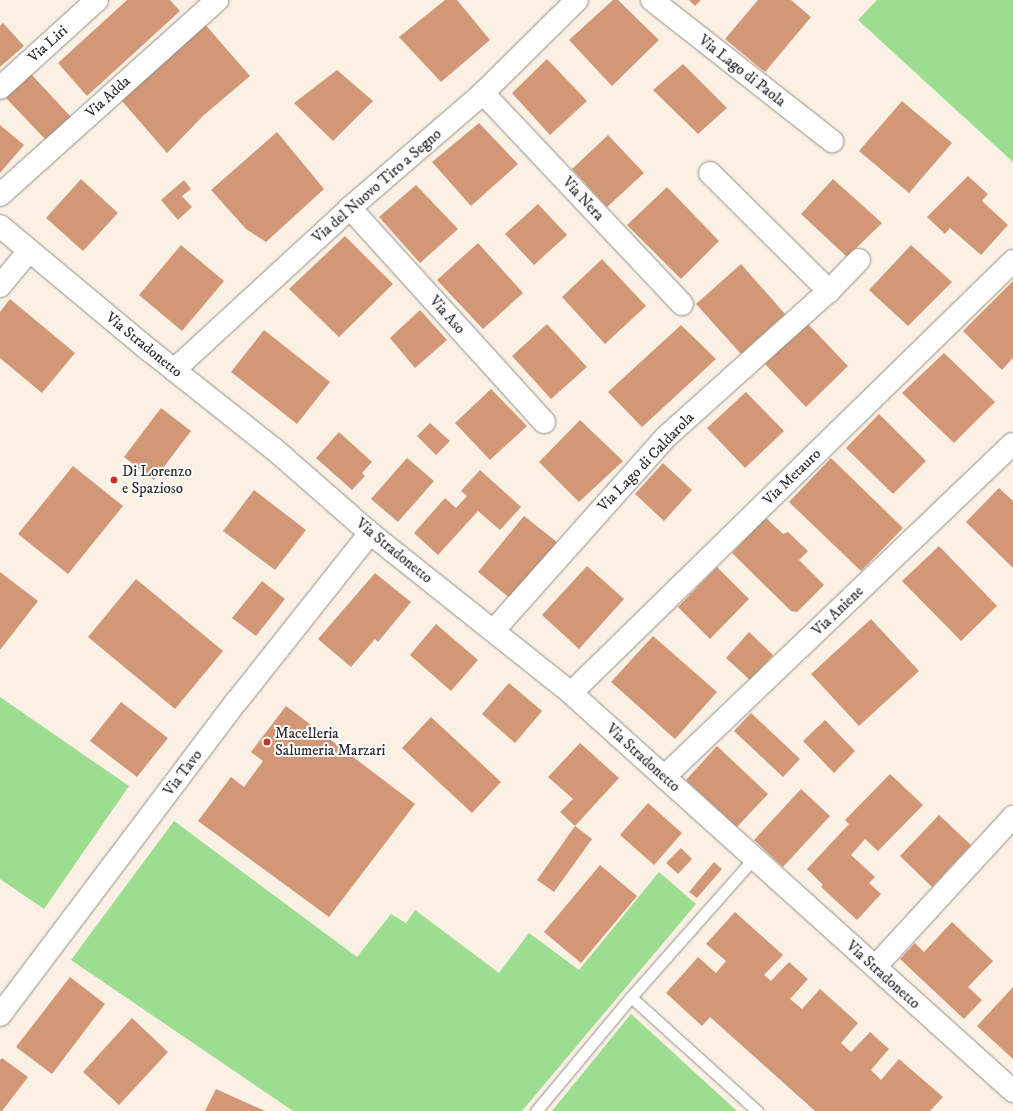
<!DOCTYPE html>
<style>
body{margin:0}
#map{position:relative;width:1013px;height:1111px;overflow:hidden;background:#faf0e3;font-family:"IM FELL DW Pica",serif}
div>[style]{position:absolute}
[style*='--x']{left:calc(var(--x)*1px);top:calc(var(--y)*1px);width:calc(var(--w)*1px);rotate:calc(var(--a)*1deg)}
.green>*{inset:0;background:#9ddd92}
.building>*{inset:0;background:#d29776}
.roads{filter:drop-shadow(0 0 1px #928e87) drop-shadow(0 0 1px #928e87)}
.lane>*{height:11px;margin:-5.5px;padding:0 5.5px;transform-origin:5.5px;border-radius:5.5px;background:#fff}
.street>*{height:22px;margin:-11px;padding:0 11px;transform-origin:11px;border-radius:11px;background:#fff}
.dots>*{width:11px;height:11px;translate:-50% -50%;box-sizing:border-box;border:2px solid #fff;border-radius:50%}
span{translate:-50% -50%;white-space:nowrap;text-align:center;line-height:1.15;-webkit-text-stroke:4px #fff;paint-order:stroke}
.street-label{font-size:15px;color:#2b2b2b}
.poi-label{font-size:15px;color:#2b2b2b}
.left{translate:0 -50%;text-align:left}
</style>
<div id="map">
<div class="green">
<i style="clip-path:polygon(877px 0,1013px 0,1013px 162px,858px 20px)"></i>
<i style="clip-path:polygon(0 697px,129px 786px,44px 909px,0 879px)"></i>
<i style="clip-path:polygon(174px 821px,357px 957px,391px 914px,406px 923px,415px 910px,499px 973px,529px 933px,579px 970px,659px 872px,696px 904px,522px 1111px,293px 1111px,71px 960px)"></i>
<i style="clip-path:polygon(631px 1014px,737px 1111px,552px 1111px)"></i>
</div>
<div class="building">
<i style="clip-path:polygon(127px 0,170px 0,180px 11px,87px 96px,58px 63px)"></i>
<i style="clip-path:polygon(445px 0,457px 0,490px 40px,441px 82px,399px 37px)"></i>
<i style="clip-path:polygon(613px 0,618px 0,659px 40px,612px 86px,569px 40px)"></i>
<i style="clip-path:polygon(689px 0,701px 0,695px 6px)"></i>
<i style="clip-path:polygon(758px 0,791px 0,811px 17px,765px 72px,725px 39px)"></i>
<i style="clip-path:polygon(203px 22px,250px 76px,204px 115px,167px 153px,122px 101px)"></i>
<i style="clip-path:polygon(3px 23px,24px 46px,0 67px,0 26px)"></i>
<i style="clip-path:polygon(547px 59px,587px 101px,550px 135px,512px 93px)"></i>
<i style="clip-path:polygon(683px 64px,727px 108px,698px 134px,653px 90px)"></i>
<i style="clip-path:polygon(337px 70px,373px 101px,333px 141px,294px 103px)"></i>
<i style="clip-path:polygon(31px 74px,71px 117px,46px 140px,6px 98px)"></i>
<i style="clip-path:polygon(902px 101px,952px 143px,909px 193px,859px 151px)"></i>
<i style="clip-path:polygon(479px 123px,518px 164px,471px 206px,432px 162px)"></i>
<i style="clip-path:polygon(0 125px,24px 145px,0 173px)"></i>
<i style="clip-path:polygon(277px 132px,324px 189px,266px 242px,246px 229px,211px 190px)"></i>
<i style="clip-path:polygon(608px 135px,644px 173px,607px 207px,572px 169px)"></i>
<i style="clip-path:polygon(968px 176px,988px 194px,982px 201px,1008px 225px,981px 255px,950px 228px,945px 234px,927px 217px)"></i>
<i style="clip-path:polygon(81px 179px,118px 213px,83px 251px,46px 218px)"></i>
<i style="clip-path:polygon(833px 179px,882px 223px,847px 257px,801px 214px)"></i>
<i style="clip-path:polygon(184px 180px,191px 189px,182px 196px,192px 207px,178px 220px,161px 200px)"></i>
<i style="clip-path:polygon(416px 185px,458px 229px,420px 263px,379px 217px)"></i>
<i style="clip-path:polygon(667px 187px,719px 241px,681px 279px,627px 225px)"></i>
<i style="clip-path:polygon(538px 204px,567px 235px,534px 265px,505px 234px)"></i>
<i style="clip-path:polygon(345px 236px,393px 284px,339px 337px,289px 289px)"></i>
<i style="clip-path:polygon(478px 243px,523px 293px,483px 329px,437px 280px)"></i>
<i style="clip-path:polygon(181px 245px,224px 281px,182px 331px,139px 295px)"></i>
<i style="clip-path:polygon(911px 245px,952px 282px,908px 326px,869px 290px)"></i>
<i style="clip-path:polygon(602px 259px,646px 306px,605px 344px,562px 297px)"></i>
<i style="clip-path:polygon(741px 264px,785px 314px,741px 354px,696px 304px)"></i>
<i style="clip-path:polygon(1013px 281px,1013px 358px,1002px 370px,963px 331px)"></i>
<i style="clip-path:polygon(10px 299px,75px 353px,42px 393px,0 358px,0 312px)"></i>
<i style="clip-path:polygon(420px 310px,447px 340px,415px 368px,390px 338px)"></i>
<i style="clip-path:polygon(807px 323px,848px 366px,806px 407px,765px 364px)"></i>
<i style="clip-path:polygon(547px 324px,587px 367px,551px 399px,512px 356px)"></i>
<i style="clip-path:polygon(681px 325px,716px 359px,642px 427px,608px 392px)"></i>
<i style="clip-path:polygon(264px 330px,330px 382px,297px 424px,231px 372px)"></i>
<i style="clip-path:polygon(944px 353px,995px 402px,954px 443px,902px 393px)"></i>
<i style="clip-path:polygon(491px 389px,527px 426px,490px 460px,455px 423px)"></i>
<i style="clip-path:polygon(746px 392px,784px 431px,745px 468px,707px 428px)"></i>
<i style="clip-path:polygon(161px 408px,191px 431px,154px 480px,124px 457px)"></i>
<i style="clip-path:polygon(879px 414px,926px 461px,893px 494px,846px 448px)"></i>
<i style="clip-path:polygon(580px 420px,623px 461px,579px 502px,539px 462px)"></i>
<i style="clip-path:polygon(430px 423px,450px 441px,436px 455px,417px 436px)"></i>
<i style="clip-path:polygon(339px 432px,372px 462px,362px 473px,365px 476px,352px 490px,316px 458px)"></i>
<i style="clip-path:polygon(407px 458px,434px 481px,398px 522px,371px 499px)"></i>
<i style="clip-path:polygon(831px 458px,903px 528px,861px 571px,789px 502px)"></i>
<i style="clip-path:polygon(663px 463px,692px 490px,664px 521px,635px 494px)"></i>
<i style="clip-path:polygon(73px 466px,123px 506px,68px 574px,18px 534px)"></i>
<i style="clip-path:polygon(480px 470px,521px 507px,500px 530px,478px 511px,438px 555px,414px 533px,445px 498px,456px 508px,467px 496px,461px 491px)"></i>
<i style="clip-path:polygon(999px 488px,1013px 501px,1013px 568px,966px 522px)"></i>
<i style="clip-path:polygon(254px 490px,306px 530px,275px 570px,223px 531px)"></i>
<i style="clip-path:polygon(524px 516px,557px 542px,511px 599px,478px 572px)"></i>
<i style="clip-path:polygon(766px 518px,783px 534px,788px 532px,808px 551px,799px 560px,824px 585px,797px 612px,791px 611px,732px 553px)"></i>
<i style="clip-path:polygon(939px 546px,997px 606px,961px 641px,902px 581px)"></i>
<i style="clip-path:polygon(587px 566px,624px 599px,579px 649px,542px 615px)"></i>
<i style="clip-path:polygon(717px 567px,749px 599px,710px 639px,678px 607px)"></i>
<i style="clip-path:polygon(0 572px,38px 601px,0 650px)"></i>
<i style="clip-path:polygon(375px 573px,411px 602px,378px 642px,375px 639px,351px 667px,318px 639px)"></i>
<i style="clip-path:polygon(136px 579px,223px 651px,175px 709px,88px 637px)"></i>
<i style="clip-path:polygon(262px 581px,285px 599px,256px 636px,232px 618px)"></i>
<i style="clip-path:polygon(871px 619px,919px 671px,859px 726px,811px 674px)"></i>
<i style="clip-path:polygon(436px 624px,478px 660px,451px 691px,410px 655px)"></i>
<i style="clip-path:polygon(749px 632px,773px 655px,750px 680px,726px 658px)"></i>
<i style="clip-path:polygon(653px 636px,717px 692px,675px 739px,611px 682px)"></i>
<i style="clip-path:polygon(509px 683px,542px 711px,515px 743px,482px 714px)"></i>
<i style="clip-path:polygon(121px 702px,168px 738px,137px 777px,90px 741px)"></i>
<i style="clip-path:polygon(286px 706px,415px 804px,329px 917px,198px 821px,231px 777px,244px 787px,263px 761px,251px 752px)"></i>
<i style="clip-path:polygon(751px 713px,800px 759px,783px 777px,734px 731px)"></i>
<i style="clip-path:polygon(431px 717px,501px 782px,472px 813px,402px 748px)"></i>
<i style="clip-path:polygon(825px 720px,855px 751px,834px 773px,803px 741px)"></i>
<i style="clip-path:polygon(580px 743px,619px 778px,575px 826px,592px 839px,554px 892px,537px 880px,575px 826px,560px 812px,573px 799px,548px 777px)"></i>
<i style="clip-path:polygon(717px 746px,768px 794px,737px 827px,686px 780px)"></i>
<i style="clip-path:polygon(890px 774px,923px 805px,878px 851px,865px 839px,851px 855px,875px 877px,869px 883px,881px 894px,857px 920px,821px 887px,823px 885px,807px 869px,849px 824px,845px 820px)"></i>
<i style="clip-path:polygon(801px 789px,830px 816px,783px 867px,754px 840px)"></i>
<i style="clip-path:polygon(648px 803px,682px 833px,654px 865px,620px 835px)"></i>
<i style="clip-path:polygon(939px 815px,971px 845px,932px 887px,900px 856px)"></i>
<i style="clip-path:polygon(681px 848px,692px 859px,678px 874px,666px 863px)"></i>
<i style="clip-path:polygon(714px 862px,722px 869px,697px 898px,689px 892px)"></i>
<i style="clip-path:polygon(600px 865px,637px 896px,581px 963px,544px 932px)"></i>
<i style="clip-path:polygon(735px 912px,783px 955px,764px 975px,771px 981px,789px 962px,808px 979px,790px 999px,802px 1009px,820px 989px,858px 1023px,841px 1043px,851px 1052px,870px 1032px,889px 1049px,871px 1070px,881px 1080px,899px 1059px,943px 1097px,930px 1111px,815px 1111px,710px 1017px,702px 1026px,666px 993px,698px 957px,716px 973px,726px 961px,706px 944px)"></i>
<i style="clip-path:polygon(952px 922px,993px 961px,968px 987px,982px 1000px,964px 1019px,900px 959px,915px 943px,924px 952px)"></i>
<i style="clip-path:polygon(70px 977px,105px 1004px,52px 1074px,16px 1047px)"></i>
<i style="clip-path:polygon(1013px 987px,1013px 1059px,977px 1026px)"></i>
<i style="clip-path:polygon(132px 1018px,168px 1052px,119px 1105px,83px 1072px)"></i>
<i style="clip-path:polygon(2px 1058px,28px 1077px,2px 1111px,0 1111px,0 1060px)"></i>
<i style="clip-path:polygon(216px 1089px,265px 1111px,205px 1111px)"></i>
</div>
<div class="roads">
<div class="lane">
<i style="--x:631;--y:997;--w:170;--a:42.1"></i>
<i style="--x:536;--y:1111;--w:148;--a:-50.2"></i>
<i style="--x:631;--y:997;--w:186;--a:-48.5"></i>
</div>
<div class="street">
<i style="--x:652;--y:0;--w:229;--a:38.1"></i>
<i style="--x:0;--y:88;--w:131;--a:-42.2"></i>
<i style="--x:483;--y:93;--w:290;--a:46.7"></i>
<i style="--x:710;--y:173;--w:168;--a:44.8"></i>
<i style="--x:0;--y:195;--w:292;--a:-41.9"></i>
<i style="--x:350;--y:208;--w:289;--a:47.8"></i>
<i style="--x:0;--y:226;--w:194;--a:39.8"></i>
<i style="--x:149;--y:350;--w:159;--a:38.4"></i>
<i style="--x:274;--y:449;--w:128;--a:41.2"></i>
<i style="--x:370;--y:533;--w:257;--a:38.5"></i>
<i style="--x:571;--y:693;--w:595;--a:42"></i>
<i style="--x:0;--y:286;--w:45;--a:-50.4"></i>
<i style="--x:174;--y:370;--w:239;--a:-42.6"></i>
<i style="--x:350;--y:208;--w:176;--a:-40.8"></i>
<i style="--x:483;--y:93;--w:132;--a:-44.7"></i>
<i style="--x:494;--y:630;--w:259;--a:-48.3"></i>
<i style="--x:666;--y:437;--w:219;--a:-41.9"></i>
<i style="--x:829;--y:291;--w:43;--a:-45.9"></i>
<i style="--x:571;--y:693;--w:618;--a:-44.34"></i>
<i style="--x:664;--y:777;--w:482;--a:-43.7"></i>
<i style="--x:875;--y:967;--w:204;--a:-47.4"></i>
<i style="--x:0;--y:1015;--w:393;--a:-53"></i>
<i style="--x:237;--y:701;--w:214;--a:-51.6"></i>
</div>
</div>
<div class="dots">
<i style="left:114px;top:480px;background:#c8321e"></i>
<i style="left:267px;top:742px;background:#c8321e"></i>
</div>
<div class="street-label">
<span style="left:48px;top:44px;rotate:-42deg">Via Liri</span>
<span style="left:742px;top:71px;rotate:38deg">Via Lago di Paola</span>
<span style="left:108px;top:97px;rotate:-42deg">Via Adda</span>
<span style="left:377px;top:186px;rotate:-41deg">Via del Nuovo Tiro a Segno</span>
<span style="left:583px;top:199px;rotate:47deg">Via Nera</span>
<span style="left:447px;top:315px;rotate:48deg">Via Aso</span>
<span style="left:144px;top:345px;rotate:39deg">Via Stradonetto</span>
<span style="left:646px;top:462px;rotate:-46deg">Via Lago di Caldarola</span>
<span style="left:792px;top:477px;rotate:-44deg">Via Metauro</span>
<span style="left:394px;top:551px;rotate:39deg">Via Stradonetto</span>
<span style="left:838px;top:611px;rotate:-44deg">Via Aniene</span>
<span style="left:643px;top:758px;rotate:42deg">Via Stradonetto</span>
<span style="left:183px;top:773px;rotate:-53deg">Via Tavo</span>
<span style="left:883px;top:975px;rotate:42deg">Via Stradonetto</span>
</div>
<div class="poi-label">
<span class="left" style="left:122px;top:480px">Di Lorenzo<br>e Spazioso</span>
<span class="left" style="left:275px;top:742px">Macelleria<br>Salumeria Marzari</span>
</div>
</div>
